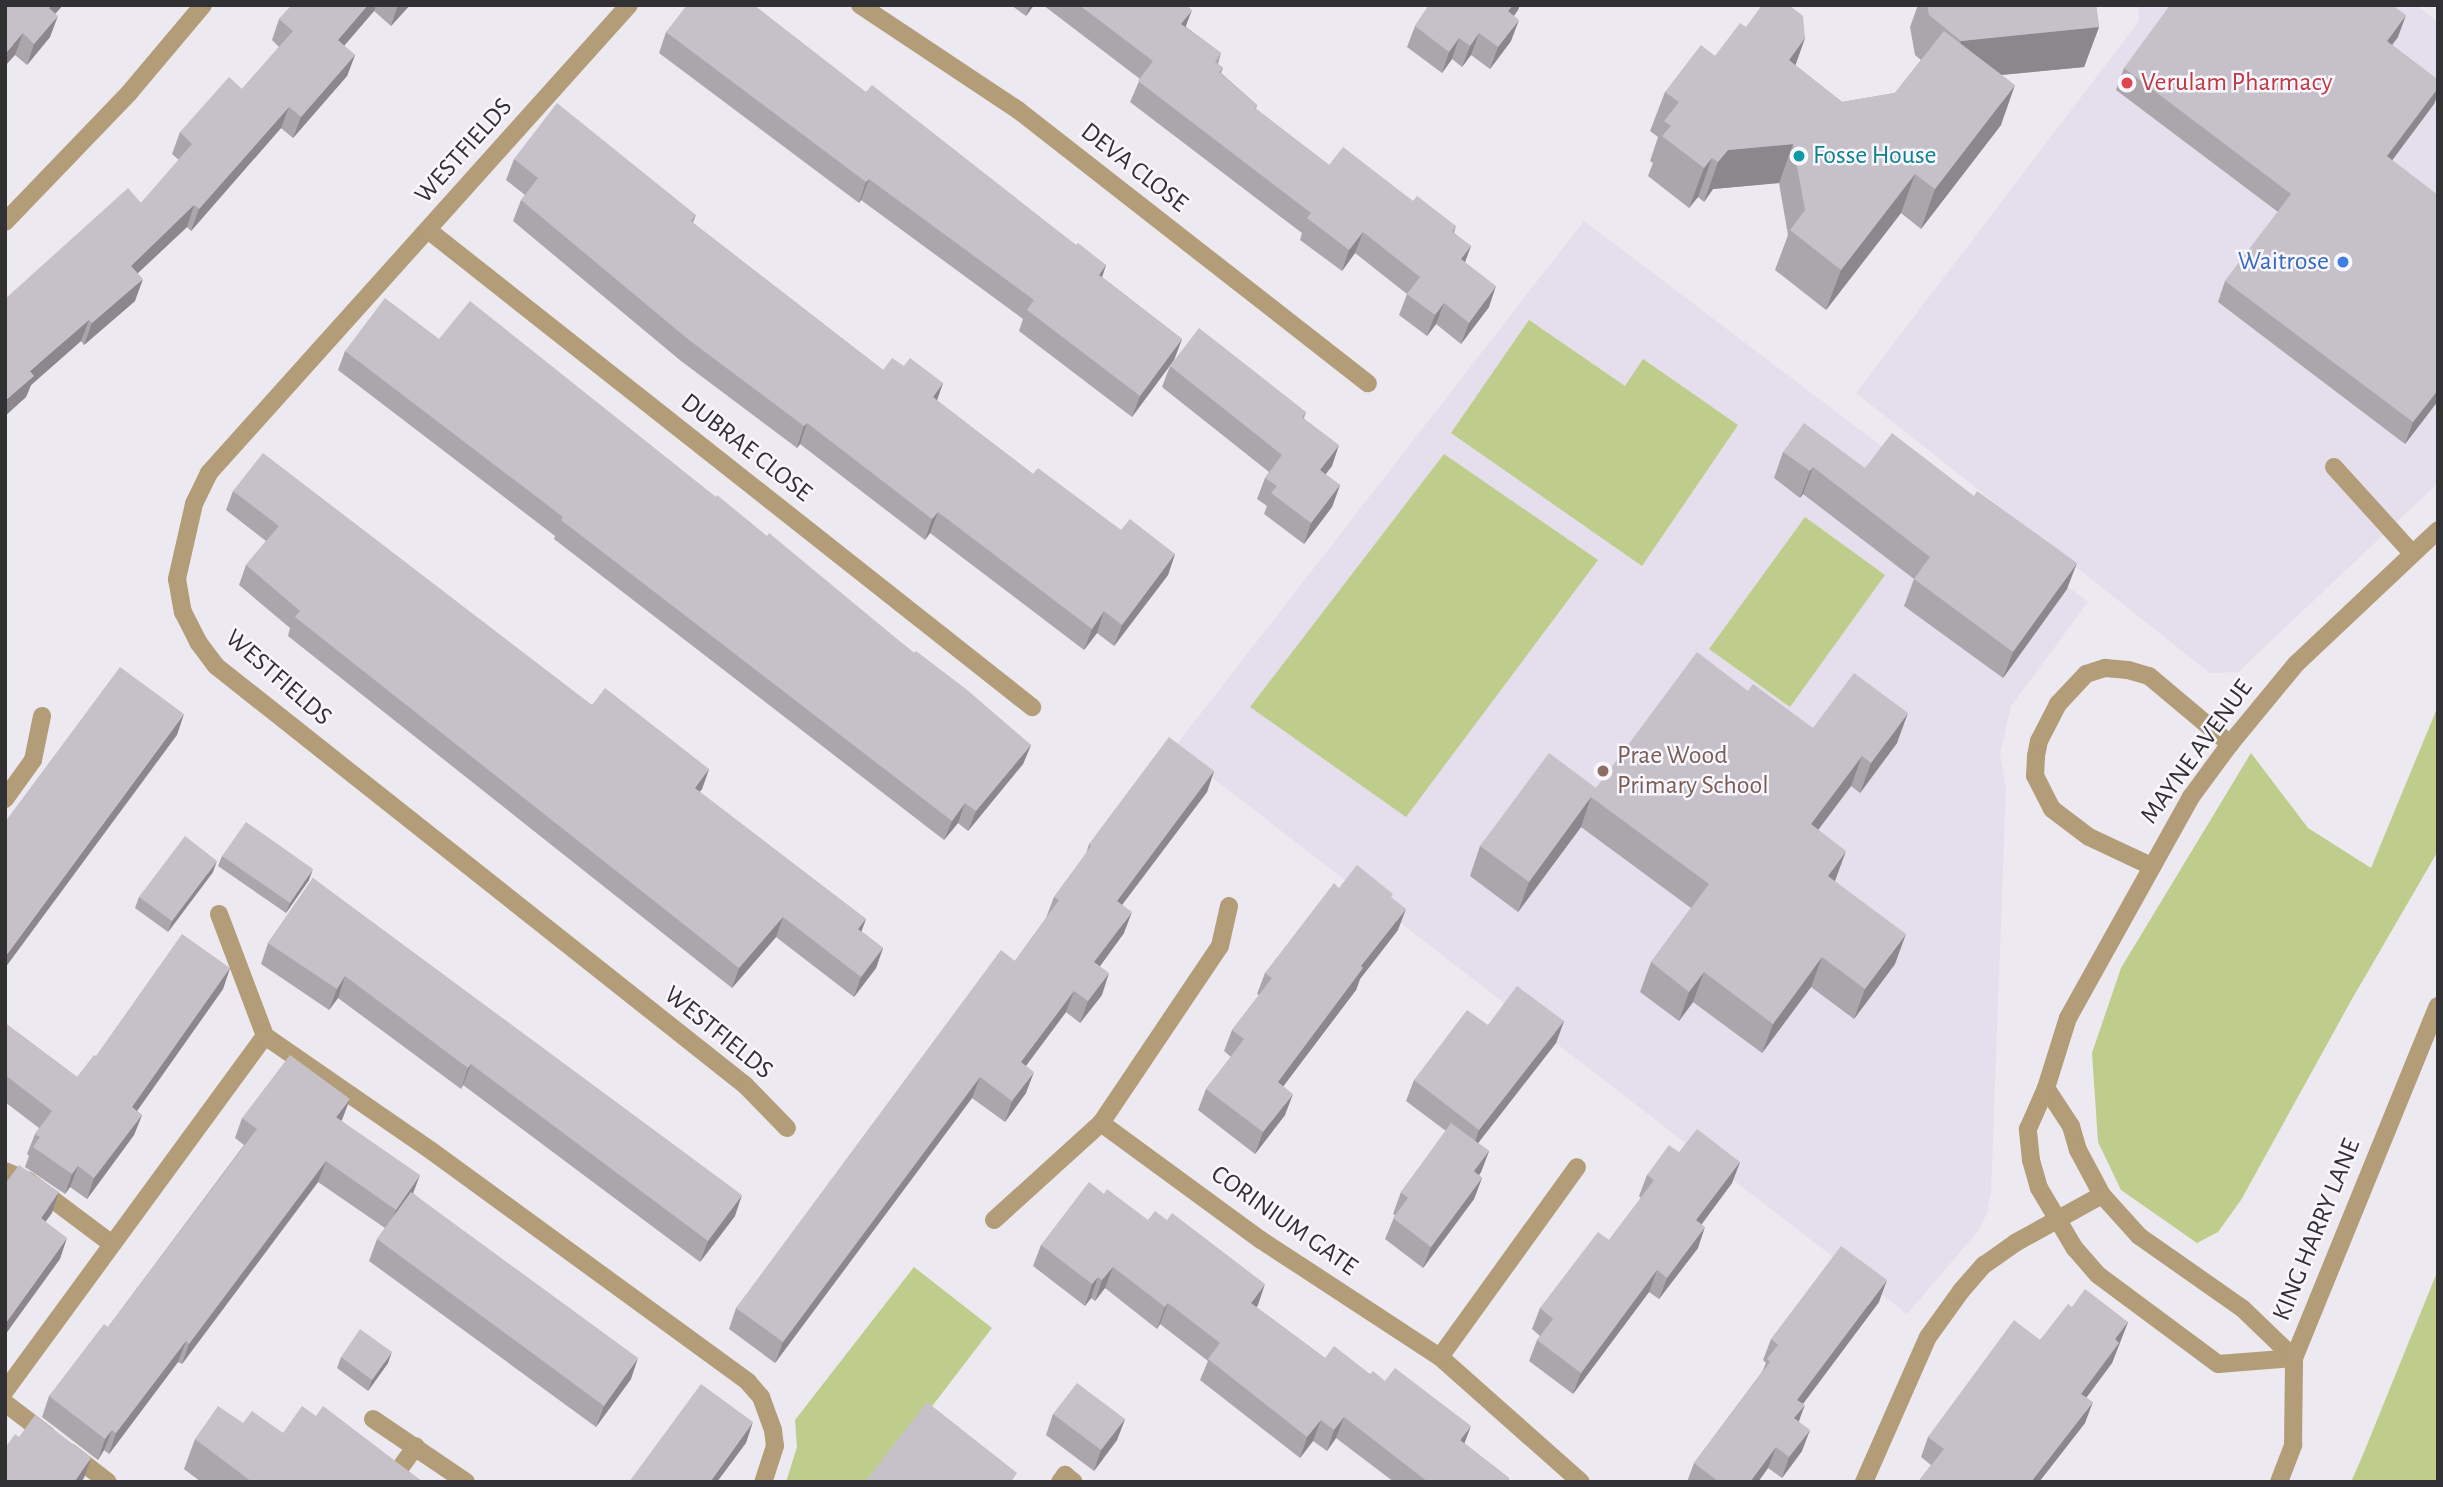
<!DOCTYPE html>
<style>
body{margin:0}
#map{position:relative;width:2443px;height:1487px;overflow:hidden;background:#ece9f0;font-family:"Alegreya Sans",sans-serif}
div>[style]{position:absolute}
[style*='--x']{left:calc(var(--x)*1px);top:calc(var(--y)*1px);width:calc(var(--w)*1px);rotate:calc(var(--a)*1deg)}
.built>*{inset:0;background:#e5deed}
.green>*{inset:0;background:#becd8b}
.minor>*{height:18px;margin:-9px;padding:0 9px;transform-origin:9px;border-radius:9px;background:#b29d78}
.wall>*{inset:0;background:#aaa6ac}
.shaded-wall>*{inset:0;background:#8b878c}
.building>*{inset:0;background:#c6c1c8}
.dots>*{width:19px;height:19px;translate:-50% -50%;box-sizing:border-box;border:4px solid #faf6fe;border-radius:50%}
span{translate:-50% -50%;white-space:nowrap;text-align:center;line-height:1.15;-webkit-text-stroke:5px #faf6fe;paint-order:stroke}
.health-label{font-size:26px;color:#be3a42}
.left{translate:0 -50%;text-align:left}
.street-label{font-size:26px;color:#313032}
.culture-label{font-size:26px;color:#0d838f}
.shop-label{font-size:26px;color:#366cbe}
.right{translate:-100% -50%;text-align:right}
.education-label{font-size:26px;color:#785e54}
.frame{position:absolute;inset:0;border:7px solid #313032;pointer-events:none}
</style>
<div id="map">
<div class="built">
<i style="clip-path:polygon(2138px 5px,2416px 5px,2438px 22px,2438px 483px,2238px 672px,2210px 673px,1856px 393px,2139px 21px)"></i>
<i style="clip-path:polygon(1584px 221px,2088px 602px,2011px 706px,2000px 754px,2006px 788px,1991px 1192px,1987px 1213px,1978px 1231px,1907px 1314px,1174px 748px)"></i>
</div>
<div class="green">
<i style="clip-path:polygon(1529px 320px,1625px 386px,1643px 359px,1738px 425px,1642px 566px,1451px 433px)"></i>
<i style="clip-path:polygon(1444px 454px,1598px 560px,1406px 817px,1250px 707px)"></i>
<i style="clip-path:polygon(1805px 517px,1885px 575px,1790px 707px,1709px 649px)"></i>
<i style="clip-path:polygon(2438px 706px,2438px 851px,2352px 999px,2241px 1200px,2218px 1232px,2197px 1243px,2121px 1190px,2098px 1142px,2092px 1053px,2121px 968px,2251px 753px,2308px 828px,2371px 868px)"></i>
<i style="clip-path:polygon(914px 1267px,992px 1328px,874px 1482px,786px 1482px,797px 1447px,795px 1420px)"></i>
<i style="clip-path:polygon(2438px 1270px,2438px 1482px,2351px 1482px,2362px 1457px)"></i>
</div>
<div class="minor">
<i style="--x:629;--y:5;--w:629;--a:131.91"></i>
<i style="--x:209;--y:473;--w:34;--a:116"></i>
<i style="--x:194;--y:504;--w:77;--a:102.8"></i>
<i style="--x:177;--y:579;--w:34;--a:80"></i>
<i style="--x:183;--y:612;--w:34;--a:63"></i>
<i style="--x:198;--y:642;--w:30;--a:53"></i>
<i style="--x:216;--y:666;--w:675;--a:38.38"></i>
<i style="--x:745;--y:1085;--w:60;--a:45.7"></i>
<i style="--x:860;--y:5;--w:190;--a:33.6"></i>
<i style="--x:1018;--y:110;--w:444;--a:38"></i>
<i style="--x:5;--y:222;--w:179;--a:-46.1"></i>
<i style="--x:129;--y:93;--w:115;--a:-49.9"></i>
<i style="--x:428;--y:230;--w:770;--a:38.3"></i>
<i style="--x:2334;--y:467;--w:116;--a:47.8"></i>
<i style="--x:5;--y:799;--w:48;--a:-54.3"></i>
<i style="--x:33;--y:760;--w:45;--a:-78.4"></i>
<i style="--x:2151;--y:866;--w:68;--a:-154.9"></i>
<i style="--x:2089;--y:837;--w:46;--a:-142.9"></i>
<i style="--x:2052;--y:809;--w:37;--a:-117"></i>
<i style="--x:2035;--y:776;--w:20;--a:-87"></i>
<i style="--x:2036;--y:756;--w:15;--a:-79"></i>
<i style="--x:2039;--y:741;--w:42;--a:-62.8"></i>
<i style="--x:2058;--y:704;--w:41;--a:-47"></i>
<i style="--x:2086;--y:674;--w:20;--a:-18"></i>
<i style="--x:2105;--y:668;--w:23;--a:5"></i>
<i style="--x:2128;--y:670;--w:22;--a:16"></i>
<i style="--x:2149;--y:676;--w:106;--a:40"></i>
<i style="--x:219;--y:914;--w:130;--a:69.3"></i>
<i style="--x:2046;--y:1088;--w:45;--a:56.7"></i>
<i style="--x:2071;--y:1126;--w:25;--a:74"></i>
<i style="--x:2078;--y:1150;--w:51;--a:61.9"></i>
<i style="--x:2102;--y:1195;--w:55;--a:47.9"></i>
<i style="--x:2139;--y:1236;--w:126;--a:35"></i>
<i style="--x:2242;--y:1308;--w:72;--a:43.9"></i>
<i style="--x:1101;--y:1123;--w:213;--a:-56.1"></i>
<i style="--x:1220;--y:946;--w:41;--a:-77.3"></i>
<i style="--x:5;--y:1171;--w:25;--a:23"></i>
<i style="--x:28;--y:1181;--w:105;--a:36.9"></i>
<i style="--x:994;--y:1220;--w:144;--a:-42.2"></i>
<i style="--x:1101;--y:1123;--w:198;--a:36.2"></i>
<i style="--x:1261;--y:1240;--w:214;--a:33.2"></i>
<i style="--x:1440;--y:1357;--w:188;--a:41.6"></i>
<i style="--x:1440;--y:1357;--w:234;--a:-54.2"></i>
<i style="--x:2294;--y:1358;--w:76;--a:175.5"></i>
<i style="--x:2218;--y:1364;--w:149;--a:-143.4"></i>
<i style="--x:2098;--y:1275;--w:35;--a:-131"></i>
<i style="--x:2075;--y:1249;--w:71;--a:-120.5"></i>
<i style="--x:2039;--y:1188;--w:29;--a:-106"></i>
<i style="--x:2031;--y:1160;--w:31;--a:-96"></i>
<i style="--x:2028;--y:1129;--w:45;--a:-66.3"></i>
<i style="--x:2046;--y:1088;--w:73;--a:-72.6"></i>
<i style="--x:2068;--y:1018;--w:253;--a:-60.9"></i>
<i style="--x:2191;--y:797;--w:66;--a:-53.7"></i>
<i style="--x:2230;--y:744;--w:104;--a:-50.5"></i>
<i style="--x:2296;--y:664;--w:195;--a:-43.3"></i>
<i style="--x:5;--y:1391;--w:440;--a:-53.8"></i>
<i style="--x:265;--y:1036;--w:204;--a:34.6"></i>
<i style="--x:433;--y:1152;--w:390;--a:36.1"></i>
<i style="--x:748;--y:1382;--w:20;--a:49"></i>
<i style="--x:761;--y:1397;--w:35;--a:70"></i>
<i style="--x:773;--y:1430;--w:16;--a:83"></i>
<i style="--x:775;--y:1446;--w:38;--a:108"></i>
<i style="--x:5;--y:1403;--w:53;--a:37.3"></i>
<i style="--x:373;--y:1419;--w:112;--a:34.1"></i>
<i style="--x:69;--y:1452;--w:49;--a:37.6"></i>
<i style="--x:390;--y:1482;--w:44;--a:-54.2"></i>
<i style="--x:1060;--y:1482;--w:9;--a:-54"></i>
<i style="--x:1065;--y:1475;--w:11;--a:38"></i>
<i style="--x:1864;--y:1482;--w:158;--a:-66.2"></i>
<i style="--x:1928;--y:1337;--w:57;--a:-54.3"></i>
<i style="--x:1961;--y:1291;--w:35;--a:-49"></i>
<i style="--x:1984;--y:1265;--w:38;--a:-35"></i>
<i style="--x:2015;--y:1243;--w:99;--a:-28.9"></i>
<i style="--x:2279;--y:1482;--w:40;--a:-69"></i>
<i style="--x:2293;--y:1445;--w:87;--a:-89.3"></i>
<i style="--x:2294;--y:1358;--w:380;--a:-67.8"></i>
</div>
<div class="wall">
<i style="clip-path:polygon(5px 5px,63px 5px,55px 14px,50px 37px,27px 65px,15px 55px)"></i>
<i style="clip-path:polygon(292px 5px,410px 5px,391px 26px,374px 11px,344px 46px,355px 55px,347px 76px,293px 138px,281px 128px,191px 231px,187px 227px,138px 273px,135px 301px,84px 345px,81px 341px,31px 385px,26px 397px,5px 416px,141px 203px,179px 160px,172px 154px,180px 132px,242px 89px,279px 47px,272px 40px,279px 19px)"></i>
<i style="clip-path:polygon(1011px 5px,1034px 5px,1026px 16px)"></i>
<i style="clip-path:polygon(1043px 5px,1186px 5px,1186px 27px,1221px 53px,1218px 64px,1223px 68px,1221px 73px,1257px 105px,1256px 109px,1329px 165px,1413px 201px,1456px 226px,1454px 233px,1471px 246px,1465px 262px,1489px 307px,1461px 344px,1436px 324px,1427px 336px,1399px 315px,1407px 294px,1355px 253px,1342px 271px,1300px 240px,1302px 233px,1130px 102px,1140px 79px)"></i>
<i style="clip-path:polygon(1429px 5px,1520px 5px,1518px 10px,1514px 16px,1511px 41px,1490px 69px,1471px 55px,1462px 67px,1452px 59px,1442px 73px,1407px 47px,1415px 26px)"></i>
<i style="clip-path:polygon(1918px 5px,2096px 5px,2099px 27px,2084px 67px,2002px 75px,2001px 125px,1921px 229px,1901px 213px,1826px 310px,1775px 270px,1788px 235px,1779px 183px,1713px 189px,1704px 202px,1698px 197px,1689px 208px,1648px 176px,1653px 163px,1650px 161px,1658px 137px,1650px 131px,1665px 92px,1715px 56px,1746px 27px,1805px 38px,1795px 65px,1842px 102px,1895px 93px,1921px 60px,1915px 55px,1910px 27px)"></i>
<i style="clip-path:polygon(666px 32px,866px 92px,1076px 245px,1106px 265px,1102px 277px,1182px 339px,1174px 360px,1132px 417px,1019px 331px,1023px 319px,861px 200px,859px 203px,659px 53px)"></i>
<i style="clip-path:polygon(2398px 37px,2392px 45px,2438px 80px,2438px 94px,2434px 104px,2392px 160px,2438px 401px,2405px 444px,2218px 302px,2225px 281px,2278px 212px,2116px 90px,2124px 68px)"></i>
<i style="clip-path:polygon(514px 159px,696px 215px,693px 223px,883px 370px,904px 366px,943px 383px,937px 401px,1033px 474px,1121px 530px,1175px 554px,1168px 575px,1114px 646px,1097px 633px,1084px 650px,930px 533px,925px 540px,800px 444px,797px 448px,681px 361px,513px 221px,521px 200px,525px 195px,506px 180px)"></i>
<i style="clip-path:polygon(439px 339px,716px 497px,1031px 745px,1023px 764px,968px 831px,958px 823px,944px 840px,554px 539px,555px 536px,338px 370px,345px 351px)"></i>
<i style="clip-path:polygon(1170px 366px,1306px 412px,1304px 418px,1332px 466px,1325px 474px,1340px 485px,1332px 507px,1304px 544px,1264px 514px,1267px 506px,1257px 499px,1265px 478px,1269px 472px,1162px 387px)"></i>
<i style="clip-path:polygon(1783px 452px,1865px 468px,2067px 589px,2003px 678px,1904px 606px,1914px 579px,1803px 494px,1800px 498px,1774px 478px)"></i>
<i style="clip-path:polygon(233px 491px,592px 705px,709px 769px,702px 789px,699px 792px,866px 919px,861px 931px,883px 948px,876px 968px,854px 997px,776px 937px,732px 988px,288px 636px,290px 628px,239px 585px,246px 565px,266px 541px,226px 510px)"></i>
<i style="clip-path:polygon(1748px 691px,1813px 728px,1897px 743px,1860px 793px,1851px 786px,1818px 830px,1835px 881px,1895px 964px,1854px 1019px,1811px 987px,1762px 1053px,1693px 1002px,1679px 1021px,1640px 992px,1651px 962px,1691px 908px,1581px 827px,1518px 912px,1470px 876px,1480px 846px,1596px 788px)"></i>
<i style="clip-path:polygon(1214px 771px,1207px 792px,1122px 905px,1124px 933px,1100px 966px,1102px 995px,1080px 1023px,1066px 1012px,1026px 1066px,1026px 1093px,1005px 1122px,972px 1098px,775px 1363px,729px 1329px,736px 1308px,1015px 961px,1046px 918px,1054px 897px,1086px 854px,1089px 844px)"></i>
<i style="clip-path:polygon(222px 856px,309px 880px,286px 913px,218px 866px)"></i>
<i style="clip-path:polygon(213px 872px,168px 932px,135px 908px,139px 897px)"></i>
<i style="clip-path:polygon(313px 878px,735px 1216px,700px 1262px,463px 1085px,461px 1089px,338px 998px,329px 1010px,261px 964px,268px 943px)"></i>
<i style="clip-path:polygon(1339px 888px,1392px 898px,1398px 930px,1360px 979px,1356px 990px,1283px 1086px,1285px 1115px,1255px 1154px,1198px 1110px,1206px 1089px,1231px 1057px,1224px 1051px,1232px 1030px,1259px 995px,1257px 994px,1265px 973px)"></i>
<i style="clip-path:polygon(230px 968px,223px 989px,137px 1111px,142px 1115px,134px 1135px,87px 1199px,70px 1187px,65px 1194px,25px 1167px,29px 1156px,27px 1154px,35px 1134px,39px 1128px,5px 1102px,5px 1023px,77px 1077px,96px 1056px)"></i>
<i style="clip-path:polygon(1564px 1021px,1556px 1043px,1478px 1143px,1489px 1151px,1481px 1172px,1479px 1175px,1482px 1178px,1474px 1199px,1423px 1268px,1385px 1239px,1395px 1215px,1393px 1214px,1401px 1192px,1446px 1131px,1406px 1101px,1414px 1080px,1488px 1025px)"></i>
<i style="clip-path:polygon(242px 1118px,342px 1121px,413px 1193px,631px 1379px,596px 1427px,369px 1261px,377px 1239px,385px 1228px,318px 1182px,182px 1364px,178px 1362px,109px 1454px,104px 1450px,98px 1460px,42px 1417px,49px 1396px,108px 1327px,244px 1145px,235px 1138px)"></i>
<i style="clip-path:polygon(1679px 1152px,1740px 1162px,1732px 1183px,1702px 1224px,1698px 1248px,1659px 1299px,1649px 1292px,1573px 1394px,1529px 1361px,1537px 1340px,1540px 1336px,1532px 1329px,1540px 1308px,1609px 1240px,1641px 1198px,1639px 1196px,1647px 1175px)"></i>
<i style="clip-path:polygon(1104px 1194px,1258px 1305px,1256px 1307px,1325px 1358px,1370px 1374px,1464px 1443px,1509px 1478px,1508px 1482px,1394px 1482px,1336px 1438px,1327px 1451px,1313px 1441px,1300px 1458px,1200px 1380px,1208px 1361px,1160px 1324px,1157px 1329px,1105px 1288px,1095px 1301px,1091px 1298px,1085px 1306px,1033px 1266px,1041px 1245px)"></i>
<i style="clip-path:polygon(1879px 1302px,1803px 1404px,1799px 1421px,1802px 1451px,1782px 1478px,1768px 1468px,1758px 1482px,1687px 1482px,1694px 1463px,1762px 1372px,1766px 1363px,1763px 1360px,1771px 1339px)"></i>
<i style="clip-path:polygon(2072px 1307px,2128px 1322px,2112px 1363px,2086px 1398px,2085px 1423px,2039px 1482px,1918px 1482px,1931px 1465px,1921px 1457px,1928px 1437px,2040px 1340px)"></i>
<i style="clip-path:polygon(341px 1357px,388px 1363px,368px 1391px,337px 1368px)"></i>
<i style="clip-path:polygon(1053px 1414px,1125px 1419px,1117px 1440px,1094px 1471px,1046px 1435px)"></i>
<i style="clip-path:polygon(316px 1416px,423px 1482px,201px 1482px,184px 1469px,195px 1439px,243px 1423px,283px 1433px)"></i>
</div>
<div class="shaded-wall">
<i style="clip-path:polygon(52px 5px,63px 5px,41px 30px,49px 8px)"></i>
<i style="clip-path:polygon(368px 5px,376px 5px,374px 11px,330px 62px,338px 40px)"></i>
<i style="clip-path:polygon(398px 5px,410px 5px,391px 26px)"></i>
<i style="clip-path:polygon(1030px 5px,1034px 5px,1026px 16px)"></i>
<i style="clip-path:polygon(1513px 5px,1520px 5px,1518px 10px,1501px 33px,1508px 11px)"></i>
<i style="clip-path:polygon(1192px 10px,1184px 31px,1181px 24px)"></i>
<i style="clip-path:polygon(2406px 15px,2398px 37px,2379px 62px,2387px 41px)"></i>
<i style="clip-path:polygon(58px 16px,50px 37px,27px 65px,34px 44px)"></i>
<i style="clip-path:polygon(1519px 20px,1511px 41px,1490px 69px,1498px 47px)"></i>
<i style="clip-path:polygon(2099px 27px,2084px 67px,1947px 80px,1961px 41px)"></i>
<i style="clip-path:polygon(23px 33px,15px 55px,5px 66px,5px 54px)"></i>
<i style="clip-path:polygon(1479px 33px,1471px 55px,1462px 67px,1470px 46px)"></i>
<i style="clip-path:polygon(1459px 38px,1452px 59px,1442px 73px,1449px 52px)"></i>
<i style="clip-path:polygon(1805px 38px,1791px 78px,1789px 60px)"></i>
<i style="clip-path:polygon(355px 55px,347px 76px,293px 138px,301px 117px)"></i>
<i style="clip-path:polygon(2015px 85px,2001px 125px,1921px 229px,1935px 189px)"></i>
<i style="clip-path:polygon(2438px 88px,2438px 94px,2434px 104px,2379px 178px,2387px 156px)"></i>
<i style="clip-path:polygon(289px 107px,281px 128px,191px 231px,199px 209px)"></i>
<i style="clip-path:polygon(1793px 144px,1779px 183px,1713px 189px,1704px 202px,1718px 162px,1728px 150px)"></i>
<i style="clip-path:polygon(1712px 158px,1698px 197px,1689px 208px,1704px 168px)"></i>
<i style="clip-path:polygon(1915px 174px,1901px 213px,1826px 310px,1841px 270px)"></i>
<i style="clip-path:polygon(869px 179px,861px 200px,859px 203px,866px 182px)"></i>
<i style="clip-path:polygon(194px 205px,187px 227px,123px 287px,131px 266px)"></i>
<i style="clip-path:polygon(1363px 232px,1355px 253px,1342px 271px,1349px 250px)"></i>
<i style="clip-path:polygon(1471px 246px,1463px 267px,1461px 259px)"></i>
<i style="clip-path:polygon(1106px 265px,1099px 286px,1099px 275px)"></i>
<i style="clip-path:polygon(143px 279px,135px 301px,84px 345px,92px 323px)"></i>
<i style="clip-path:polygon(1496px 286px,1489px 307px,1461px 344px,1469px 323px)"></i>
<i style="clip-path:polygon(1444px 303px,1436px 324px,1427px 336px,1435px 315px)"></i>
<i style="clip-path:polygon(89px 320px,81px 341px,31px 385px,26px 397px,5px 416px,5px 401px,30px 371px)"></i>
<i style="clip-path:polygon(1182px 339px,1174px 360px,1132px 417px,1140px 396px)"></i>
<i style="clip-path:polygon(943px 383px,935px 405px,933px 397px)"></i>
<i style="clip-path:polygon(2438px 390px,2438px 401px,2405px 444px,2413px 422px)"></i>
<i style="clip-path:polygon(807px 423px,800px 444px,797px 448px,804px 426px)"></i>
<i style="clip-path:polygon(1339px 445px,1332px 466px,1313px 491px,1320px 470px)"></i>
<i style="clip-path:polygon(1813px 467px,1803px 494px,1800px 498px,1810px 471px)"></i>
<i style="clip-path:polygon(1340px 485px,1332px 507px,1304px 544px,1311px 523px)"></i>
<i style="clip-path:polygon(938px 512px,930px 533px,925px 540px,932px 519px)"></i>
<i style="clip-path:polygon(1175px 554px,1168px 575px,1114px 646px,1122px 625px)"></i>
<i style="clip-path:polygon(2077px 563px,2067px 589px,2003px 678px,2013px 652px)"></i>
<i style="clip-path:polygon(1104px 611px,1097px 633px,1084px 650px,1092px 629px)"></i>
<i style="clip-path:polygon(1908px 713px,1897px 743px,1860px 793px,1871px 763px)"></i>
<i style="clip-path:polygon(184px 714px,177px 735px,5px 968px,5px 957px)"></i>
<i style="clip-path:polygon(1031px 745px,1023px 764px,968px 831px,976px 811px)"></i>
<i style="clip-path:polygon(1862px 756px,1851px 786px,1800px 854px,1811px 824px)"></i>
<i style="clip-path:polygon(709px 769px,702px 789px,688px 807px,695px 788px)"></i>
<i style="clip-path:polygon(1214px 771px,1207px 792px,1109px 922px,1117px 901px)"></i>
<i style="clip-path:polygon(1591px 797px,1581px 827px,1518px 912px,1529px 882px)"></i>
<i style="clip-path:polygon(965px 803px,958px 823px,944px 840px,952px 821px)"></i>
<i style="clip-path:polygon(1846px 851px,1835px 881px,1817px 906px,1828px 876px)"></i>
<i style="clip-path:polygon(217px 861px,213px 872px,168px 932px,172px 921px)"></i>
<i style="clip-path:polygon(313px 869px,309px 880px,286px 913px,290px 903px)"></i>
<i style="clip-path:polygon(1406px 909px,1398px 930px,1360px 979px,1356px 990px,1270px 1104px,1278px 1082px,1361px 966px)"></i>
<i style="clip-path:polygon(1132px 912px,1124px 933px,1087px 984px,1094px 962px)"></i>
<i style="clip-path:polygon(783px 917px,776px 937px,732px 988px,739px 968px)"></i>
<i style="clip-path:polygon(866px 919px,859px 938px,858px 929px)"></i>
<i style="clip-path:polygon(1906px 934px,1895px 964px,1854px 1019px,1865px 989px)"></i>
<i style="clip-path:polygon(883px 948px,876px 968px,854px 997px,861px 977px)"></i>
<i style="clip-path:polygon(1822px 957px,1811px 987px,1762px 1053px,1773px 1024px)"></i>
<i style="clip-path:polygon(230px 968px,223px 989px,125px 1128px,132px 1107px)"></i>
<i style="clip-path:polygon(1704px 972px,1693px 1002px,1679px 1021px,1689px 992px)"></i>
<i style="clip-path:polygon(1109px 973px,1102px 995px,1080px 1023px,1088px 1001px)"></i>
<i style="clip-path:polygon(345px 976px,338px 998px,329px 1010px,337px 989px)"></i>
<i style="clip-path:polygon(1074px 991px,1066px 1012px,1013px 1083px,1021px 1062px)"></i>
<i style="clip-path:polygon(1564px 1021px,1556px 1043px,1472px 1151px,1479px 1130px)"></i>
<i style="clip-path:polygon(471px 1064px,463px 1085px,461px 1089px,468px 1068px)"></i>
<i style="clip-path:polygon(1034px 1072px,1026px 1093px,1005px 1122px,1012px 1101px)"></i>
<i style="clip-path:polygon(980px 1077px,972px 1098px,775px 1363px,783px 1342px)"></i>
<i style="clip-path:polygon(1293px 1094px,1285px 1115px,1255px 1154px,1263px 1132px)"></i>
<i style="clip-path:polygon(350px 1099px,342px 1120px,329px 1137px,336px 1117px)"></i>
<i style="clip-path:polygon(142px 1115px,134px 1135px,87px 1199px,94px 1178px)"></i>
<i style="clip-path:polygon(1489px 1151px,1481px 1172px,1466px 1192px,1474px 1171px)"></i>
<i style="clip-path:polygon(326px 1161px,318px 1182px,182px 1364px,189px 1344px)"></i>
<i style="clip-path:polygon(1740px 1162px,1732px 1183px,1689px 1241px,1696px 1220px)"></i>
<i style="clip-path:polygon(78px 1166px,70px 1187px,65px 1194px,72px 1174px)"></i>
<i style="clip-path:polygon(420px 1175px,412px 1196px,388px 1231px,396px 1210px)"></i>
<i style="clip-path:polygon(1482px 1178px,1474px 1199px,1423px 1268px,1431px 1247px)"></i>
<i style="clip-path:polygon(59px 1192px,52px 1213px,33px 1239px,41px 1218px)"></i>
<i style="clip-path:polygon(742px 1195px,735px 1216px,700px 1262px,708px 1241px)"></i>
<i style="clip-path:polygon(1705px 1227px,1698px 1248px,1659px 1299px,1667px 1278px)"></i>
<i style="clip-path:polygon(67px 1238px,60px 1259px,5px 1335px,5px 1324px)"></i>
<i style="clip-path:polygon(1113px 1267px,1105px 1288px,1095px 1301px,1102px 1280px)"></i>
<i style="clip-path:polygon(1657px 1270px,1649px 1292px,1573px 1394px,1581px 1373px)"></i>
<i style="clip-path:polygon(1098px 1277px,1091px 1298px,1085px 1306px,1092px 1284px)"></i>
<i style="clip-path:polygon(1887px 1280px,1879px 1302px,1790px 1421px,1797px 1400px)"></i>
<i style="clip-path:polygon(1265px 1284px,1258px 1305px,1243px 1324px,1251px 1303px)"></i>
<i style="clip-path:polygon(1168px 1303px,1160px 1324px,1157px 1329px,1165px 1307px)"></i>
<i style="clip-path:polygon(2128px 1322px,2112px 1363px,2074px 1414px,2081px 1394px,2115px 1339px)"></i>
<i style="clip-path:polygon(186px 1341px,178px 1362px,109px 1454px,116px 1433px)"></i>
<i style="clip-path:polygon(392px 1352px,388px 1363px,368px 1391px,372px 1380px)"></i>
<i style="clip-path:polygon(638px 1358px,631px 1379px,596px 1427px,604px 1406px)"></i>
<i style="clip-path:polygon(2093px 1402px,2085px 1423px,2039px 1482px,2031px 1482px)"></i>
<i style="clip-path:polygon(1805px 1405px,1797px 1426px,1794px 1418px)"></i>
<i style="clip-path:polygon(1344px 1417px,1336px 1438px,1327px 1451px,1334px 1430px)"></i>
<i style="clip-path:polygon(1125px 1419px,1117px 1440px,1094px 1471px,1101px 1450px)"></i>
<i style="clip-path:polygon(1321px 1420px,1313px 1441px,1300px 1458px,1307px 1437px)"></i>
<i style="clip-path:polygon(753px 1422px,746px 1443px,717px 1482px,710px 1482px)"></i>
<i style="clip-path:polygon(1471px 1426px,1463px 1447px,1460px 1440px)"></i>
<i style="clip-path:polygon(112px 1430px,104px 1450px,98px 1460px,105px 1439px)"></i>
<i style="clip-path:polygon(1810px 1430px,1802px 1451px,1782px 1478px,1789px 1457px)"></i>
<i style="clip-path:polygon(1776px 1447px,1768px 1468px,1758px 1482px,1750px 1482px)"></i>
<i style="clip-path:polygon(91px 1458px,84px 1478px,81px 1482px,74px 1482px)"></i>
</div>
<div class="building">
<i style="clip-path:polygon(5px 5px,52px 5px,49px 8px,58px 16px,34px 44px,23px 33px,5px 54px)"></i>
<i style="clip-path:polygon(292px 5px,368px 5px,338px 40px,355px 55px,301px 117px,289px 107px,199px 209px,194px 205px,131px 266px,143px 279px,92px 323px,89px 320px,30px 371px,34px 376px,5px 401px,5px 299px,128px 188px,141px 203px,192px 144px,180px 132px,229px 77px,242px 89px,293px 31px,279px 19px)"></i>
<i style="clip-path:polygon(687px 5px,754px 5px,866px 92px,872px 85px,1076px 245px,1078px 243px,1106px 265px,1099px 275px,1182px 339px,1140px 396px,1027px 310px,1034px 300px,869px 179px,866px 182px,666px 32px)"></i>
<i style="clip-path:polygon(1079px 5px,1186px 5px,1192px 10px,1181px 24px,1221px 53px,1215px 62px,1223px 68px,1219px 72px,1257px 105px,1255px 108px,1329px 165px,1343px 147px,1413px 201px,1417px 196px,1456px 226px,1452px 232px,1471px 246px,1461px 259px,1496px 286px,1469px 323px,1444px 303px,1435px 315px,1407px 294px,1420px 277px,1363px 232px,1349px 250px,1307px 218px,1311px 213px,1138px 81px,1153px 61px)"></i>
<i style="clip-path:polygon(1429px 5px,1513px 5px,1508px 11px,1519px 20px,1498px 47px,1479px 33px,1470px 46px,1459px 38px,1449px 52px,1415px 26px)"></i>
<i style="clip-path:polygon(1762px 5px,1789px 5px,1803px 16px,1805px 38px,1789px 60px,1842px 102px,1895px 93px,1944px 31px,2015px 85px,1935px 189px,1915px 174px,1841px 270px,1790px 230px,1805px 210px,1793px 144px,1728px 150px,1718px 162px,1712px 158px,1704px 168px,1662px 136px,1671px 126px,1664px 121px,1679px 102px,1665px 92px,1701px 45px,1715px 56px,1740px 23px,1746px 27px)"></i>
<i style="clip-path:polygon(1927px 5px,2096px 5px,2099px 27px,1961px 41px,1929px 15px)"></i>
<i style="clip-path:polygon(2170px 5px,2392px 5px,2406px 15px,2387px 41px,2438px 80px,2438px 88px,2387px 156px,2438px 195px,2438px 390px,2413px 422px,2225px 281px,2291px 194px,2124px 68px)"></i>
<i style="clip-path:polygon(557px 103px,696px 215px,691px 221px,883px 370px,892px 358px,904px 366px,910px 358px,943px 383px,933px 397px,1033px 474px,1038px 468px,1121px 530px,1130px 519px,1175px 554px,1122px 625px,1104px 611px,1092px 629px,938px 512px,932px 519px,807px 423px,804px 426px,689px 340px,521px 200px,538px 178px,514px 159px)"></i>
<i style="clip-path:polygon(385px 298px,439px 339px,470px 301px,716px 497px,717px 495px,767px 536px,769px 533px,914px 653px,916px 651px,966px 689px,1031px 745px,976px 811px,965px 803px,952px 821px,561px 520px,563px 517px,345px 351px)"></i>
<i style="clip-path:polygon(1199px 328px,1306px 412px,1302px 417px,1339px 445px,1320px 470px,1340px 485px,1311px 523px,1271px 493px,1277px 486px,1265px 478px,1282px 455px,1170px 366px)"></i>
<i style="clip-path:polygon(1804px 423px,1865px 468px,1892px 433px,1974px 496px,1977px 491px,2077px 563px,2013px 652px,1914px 579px,1930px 557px,1813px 467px,1810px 471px,1783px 452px)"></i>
<i style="clip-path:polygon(263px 453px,592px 705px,605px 688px,709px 769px,695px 788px,866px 919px,858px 929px,883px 948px,861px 977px,783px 917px,739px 968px,295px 617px,300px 611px,246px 565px,279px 526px,233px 491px)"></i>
<i style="clip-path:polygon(1697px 652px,1748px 691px,1753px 684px,1813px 728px,1854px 673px,1908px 713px,1871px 763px,1862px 756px,1811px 824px,1846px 851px,1828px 876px,1906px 934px,1865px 989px,1822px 957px,1773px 1024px,1704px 972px,1689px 992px,1651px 962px,1709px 884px,1591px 797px,1529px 882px,1480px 846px,1549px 753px,1596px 788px)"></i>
<i style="clip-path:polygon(120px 667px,184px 714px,5px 957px,5px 822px)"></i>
<i style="clip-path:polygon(1169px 737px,1214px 771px,1117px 901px,1132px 912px,1094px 962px,1109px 973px,1088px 1001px,1074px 991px,1021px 1062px,1034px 1072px,1012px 1101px,980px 1077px,783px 1342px,736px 1308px,1001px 950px,1015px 961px,1059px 900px,1054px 897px,1091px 846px,1089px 844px)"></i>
<i style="clip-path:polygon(246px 822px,313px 869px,290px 903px,222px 856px)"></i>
<i style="clip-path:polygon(185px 836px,217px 861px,172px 921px,139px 897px)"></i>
<i style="clip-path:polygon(1357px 865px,1393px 894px,1391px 897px,1406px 909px,1361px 966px,1363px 968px,1278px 1082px,1293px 1094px,1263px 1132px,1206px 1089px,1244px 1039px,1232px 1030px,1272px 978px,1265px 973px,1334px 883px,1339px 888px)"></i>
<i style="clip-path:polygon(313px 878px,742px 1195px,708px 1241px,471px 1064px,468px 1068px,345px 976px,337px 989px,268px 943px)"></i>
<i style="clip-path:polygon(182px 934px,230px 968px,132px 1107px,142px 1115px,94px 1178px,78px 1166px,72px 1174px,33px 1147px,40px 1137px,35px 1134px,52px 1111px,5px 1075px,5px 1023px,77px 1077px,94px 1055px,96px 1056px)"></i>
<i style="clip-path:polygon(1517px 986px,1564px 1021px,1479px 1130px,1414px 1080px,1467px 1010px,1488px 1025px)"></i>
<i style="clip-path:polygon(290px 1055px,350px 1099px,336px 1117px,420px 1175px,396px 1210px,326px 1161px,189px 1344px,186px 1341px,116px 1433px,112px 1430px,105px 1439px,49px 1396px,104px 1324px,108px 1327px,257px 1129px,242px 1118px)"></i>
<i style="clip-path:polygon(1451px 1123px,1489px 1151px,1474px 1171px,1482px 1178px,1431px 1247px,1393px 1218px,1408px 1198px,1401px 1192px)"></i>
<i style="clip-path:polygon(1697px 1129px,1740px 1162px,1696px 1220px,1705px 1227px,1667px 1278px,1657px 1270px,1581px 1373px,1537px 1340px,1553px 1319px,1540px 1308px,1598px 1232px,1609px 1240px,1654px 1180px,1647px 1175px,1669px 1145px,1679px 1152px)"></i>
<i style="clip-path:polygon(19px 1165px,59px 1192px,41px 1218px,67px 1238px,5px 1324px,5px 1184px)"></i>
<i style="clip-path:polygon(1089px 1182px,1104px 1194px,1107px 1189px,1148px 1220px,1155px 1211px,1167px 1220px,1172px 1213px,1265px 1284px,1251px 1303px,1325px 1358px,1334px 1346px,1370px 1374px,1373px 1371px,1385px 1381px,1395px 1368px,1471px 1426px,1460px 1440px,1509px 1478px,1506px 1482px,1428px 1482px,1344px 1417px,1334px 1430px,1321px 1420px,1307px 1437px,1208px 1359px,1220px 1343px,1168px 1303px,1165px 1307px,1113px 1267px,1102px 1280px,1098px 1277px,1092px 1284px,1041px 1245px)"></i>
<i style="clip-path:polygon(411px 1192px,638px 1358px,604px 1406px,377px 1239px)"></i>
<i style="clip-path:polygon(1841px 1246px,1887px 1280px,1797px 1400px,1805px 1405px,1794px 1418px,1810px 1430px,1789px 1457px,1776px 1447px,1750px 1482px,1719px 1482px,1694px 1463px,1770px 1362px,1767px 1359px,1778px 1345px,1771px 1339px)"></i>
<i style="clip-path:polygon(2085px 1289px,2128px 1322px,2115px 1339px,2119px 1343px,2081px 1394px,2093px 1402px,2031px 1482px,1918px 1482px,1944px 1449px,1928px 1437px,2014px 1320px,2040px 1340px,2068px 1304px,2072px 1307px)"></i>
<i style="clip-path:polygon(360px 1329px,392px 1352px,372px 1380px,341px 1357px)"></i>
<i style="clip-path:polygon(1077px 1383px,1125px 1419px,1101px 1450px,1053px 1414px)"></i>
<i style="clip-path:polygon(701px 1384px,753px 1422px,710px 1482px,629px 1482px)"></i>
<i style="clip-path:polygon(927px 1402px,1017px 1473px,1011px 1482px,865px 1482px)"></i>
<i style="clip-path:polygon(218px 1406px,243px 1423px,252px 1411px,283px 1433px,302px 1406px,316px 1416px,323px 1406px,423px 1482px,252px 1482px,195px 1439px)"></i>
<i style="clip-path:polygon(35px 1415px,91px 1458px,74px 1482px,5px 1482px,5px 1448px,15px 1434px,19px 1437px)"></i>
</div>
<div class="dots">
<i style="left:2127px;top:83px;background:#e0444e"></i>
<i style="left:1799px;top:156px;background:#0f9aa8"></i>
<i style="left:2343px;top:262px;background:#3f7fe0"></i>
<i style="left:1603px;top:771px;background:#8d6e63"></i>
</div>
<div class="health-label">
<span class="left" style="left:2141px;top:83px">Verulam Pharmacy</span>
</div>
<div class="street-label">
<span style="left:464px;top:151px;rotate:-48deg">WESTFIELDS</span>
<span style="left:1134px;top:168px;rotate:38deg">DEVA CLOSE</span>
<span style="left:746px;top:448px;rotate:38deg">DUBRAE CLOSE</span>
<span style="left:278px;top:678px;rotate:41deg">WESTFIELDS</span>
<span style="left:2197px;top:752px;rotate:-54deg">MAYNE AVENUE</span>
<span style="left:718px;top:1033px;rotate:39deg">WESTFIELDS</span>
<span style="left:1284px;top:1221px;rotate:35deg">CORINIUM GATE</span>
<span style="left:2317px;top:1230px;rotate:-68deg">KING HARRY LANE</span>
</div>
<div class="culture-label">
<span class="left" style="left:1813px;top:156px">Fosse House</span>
</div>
<div class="shop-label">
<span class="right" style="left:2329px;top:262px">Waitrose</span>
</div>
<div class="education-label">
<span class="left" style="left:1617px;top:771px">Prae Wood<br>Primary School</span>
</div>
<div class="frame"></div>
</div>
